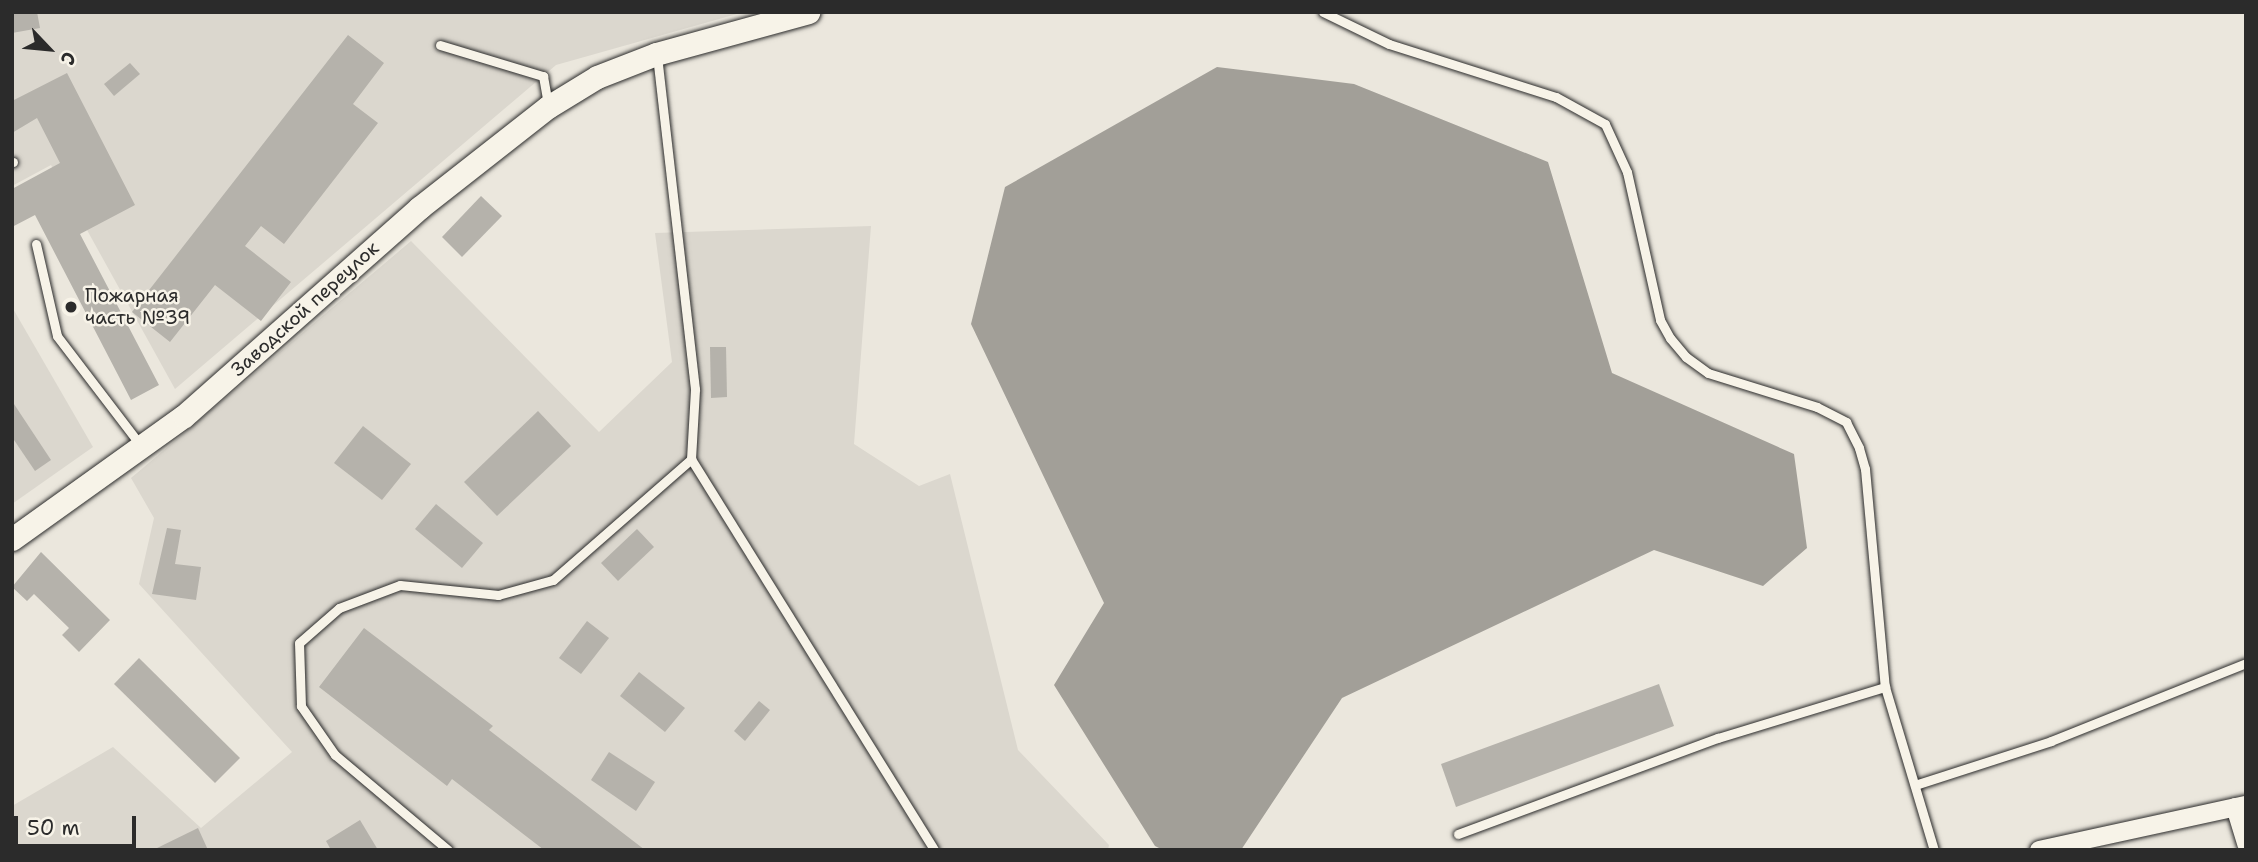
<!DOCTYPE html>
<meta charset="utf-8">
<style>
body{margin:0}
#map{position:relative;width:2258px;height:862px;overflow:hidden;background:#ebe7dd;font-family:"Shantell Sans",sans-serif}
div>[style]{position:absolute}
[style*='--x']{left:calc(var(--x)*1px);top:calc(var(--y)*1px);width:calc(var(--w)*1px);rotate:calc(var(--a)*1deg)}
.built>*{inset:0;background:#dbd7ce}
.water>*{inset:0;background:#a29f98}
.building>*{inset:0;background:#b5b2ab}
.roads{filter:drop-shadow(0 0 2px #2b2b2b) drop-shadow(0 0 2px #2b2b2b)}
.service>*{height:9px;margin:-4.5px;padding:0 4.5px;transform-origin:4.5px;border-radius:4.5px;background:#f7f3e8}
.minor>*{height:18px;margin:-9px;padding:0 9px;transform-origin:9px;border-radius:9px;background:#f7f3e8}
.tertiary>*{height:23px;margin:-11.5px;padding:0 11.5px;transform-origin:11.5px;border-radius:11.5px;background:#f7f3e8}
.dots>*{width:19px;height:19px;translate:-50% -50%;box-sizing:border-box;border:4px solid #f7f3e8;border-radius:50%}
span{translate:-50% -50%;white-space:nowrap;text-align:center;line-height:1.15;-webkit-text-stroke:5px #f7f3e8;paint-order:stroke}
.poi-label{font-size:19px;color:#2b2b2b}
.left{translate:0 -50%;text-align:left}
.street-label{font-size:19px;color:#2b2b2b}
.frame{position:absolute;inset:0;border:14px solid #2b2b2b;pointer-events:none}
.north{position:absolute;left:14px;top:14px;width:70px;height:70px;-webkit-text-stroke:5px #f7f3e8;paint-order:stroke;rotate:116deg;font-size:19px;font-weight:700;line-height:28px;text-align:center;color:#2b2b2b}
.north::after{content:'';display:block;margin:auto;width:24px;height:32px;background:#2b2b2b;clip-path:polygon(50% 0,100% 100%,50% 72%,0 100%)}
.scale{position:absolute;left:14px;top:816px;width:122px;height:32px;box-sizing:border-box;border:4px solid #2b2b2b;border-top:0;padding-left:9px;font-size:21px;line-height:24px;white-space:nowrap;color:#2b2b2b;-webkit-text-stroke:5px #f7f3e8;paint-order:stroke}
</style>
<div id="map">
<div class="built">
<i style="clip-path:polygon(12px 12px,744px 12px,556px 65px,175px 389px,51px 165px,12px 186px)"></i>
<i style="clip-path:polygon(871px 226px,854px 444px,919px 486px,950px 474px,1018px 750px,1109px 845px,1108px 850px,12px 850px,12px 806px,113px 747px,201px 828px,292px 752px,139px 584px,154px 518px,131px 478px,411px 241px,599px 432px,672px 362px,655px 233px)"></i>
<i style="clip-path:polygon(12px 307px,93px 447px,12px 504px)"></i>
</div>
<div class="water">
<i style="clip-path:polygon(1217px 67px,1354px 84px,1548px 162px,1612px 373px,1794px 454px,1807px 548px,1763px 586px,1654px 550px,1342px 698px,1241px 850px,1163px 850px,1155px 846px,1054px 685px,1104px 603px,971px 324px,1005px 187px)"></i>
</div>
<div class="building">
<i style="clip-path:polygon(12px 12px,37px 12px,40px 28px,12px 33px)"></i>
<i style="clip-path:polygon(348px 35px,384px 63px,353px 104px,378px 123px,284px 244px,261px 226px,245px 246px,291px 282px,261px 321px,215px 285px,170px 342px,132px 312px)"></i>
<i style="clip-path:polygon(130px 63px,140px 74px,114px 96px,104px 84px)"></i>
<i style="clip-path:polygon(67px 73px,135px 205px,80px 234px,159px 385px,131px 400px,35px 215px,12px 227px,12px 189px,60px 163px,37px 118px,12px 133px,12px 101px)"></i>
<i style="clip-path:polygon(481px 196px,502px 216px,462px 257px,442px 237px)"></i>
<i style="clip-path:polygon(710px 347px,726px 347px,727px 397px,711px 398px)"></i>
<i style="clip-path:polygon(12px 401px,51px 460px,35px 471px,12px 437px)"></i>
<i style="clip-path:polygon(538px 411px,571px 446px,497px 516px,464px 482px)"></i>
<i style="clip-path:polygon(363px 426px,411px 464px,382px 500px,334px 463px)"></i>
<i style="clip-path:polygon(436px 504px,483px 543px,462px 568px,415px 529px)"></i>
<i style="clip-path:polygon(167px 528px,181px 530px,175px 564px,201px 567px,196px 600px,152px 594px)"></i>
<i style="clip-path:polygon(637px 529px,654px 547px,618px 581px,601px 563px)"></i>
<i style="clip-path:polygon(41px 552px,110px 620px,79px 652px,62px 635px,69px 628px,34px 594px,27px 601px,12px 587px)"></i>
<i style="clip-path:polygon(587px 621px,609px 638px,581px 674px,559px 658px)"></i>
<i style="clip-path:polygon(364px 628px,493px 726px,489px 730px,645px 850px,544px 850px,452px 779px,447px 786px,319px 687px)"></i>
<i style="clip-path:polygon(139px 658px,240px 758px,215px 783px,114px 684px)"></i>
<i style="clip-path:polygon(639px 672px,685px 708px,665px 732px,620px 696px)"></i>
<i style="clip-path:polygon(1659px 684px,1674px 726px,1456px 807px,1441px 764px)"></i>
<i style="clip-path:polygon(759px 701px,770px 710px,745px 741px,734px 731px)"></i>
<i style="clip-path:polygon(609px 752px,655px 782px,636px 811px,591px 780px)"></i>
<i style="clip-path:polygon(360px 820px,378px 850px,331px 850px,326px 841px)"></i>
<i style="clip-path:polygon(198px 828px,208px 850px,153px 850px)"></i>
</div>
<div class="roads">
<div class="service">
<i style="--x:1323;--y:12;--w:73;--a:25.9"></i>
<i style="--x:1389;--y:44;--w:175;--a:17.6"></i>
<i style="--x:1556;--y:97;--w:56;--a:28.9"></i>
<i style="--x:1605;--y:124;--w:53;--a:65.4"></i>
<i style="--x:1627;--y:172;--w:152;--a:77.4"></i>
<i style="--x:1660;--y:320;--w:21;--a:61"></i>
<i style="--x:1670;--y:338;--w:25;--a:50"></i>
<i style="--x:1686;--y:357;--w:27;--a:36"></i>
<i style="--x:1708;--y:373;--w:114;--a:17.3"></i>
<i style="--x:1817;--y:407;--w:33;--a:27"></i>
<i style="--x:1846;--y:422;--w:29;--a:63"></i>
<i style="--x:1859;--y:448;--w:22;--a:74"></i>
<i style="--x:1865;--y:469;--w:219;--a:84.8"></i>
<i style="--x:440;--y:45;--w:108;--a:16.8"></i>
<i style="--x:543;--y:76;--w:29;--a:80"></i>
<i style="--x:12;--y:162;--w:1;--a:0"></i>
<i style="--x:36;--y:244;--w:94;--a:77.1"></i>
<i style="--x:57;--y:336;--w:138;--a:52.6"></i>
<i style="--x:691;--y:459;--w:460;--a:58.1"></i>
<i style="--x:1915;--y:785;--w:143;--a:-17.9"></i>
<i style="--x:2051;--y:741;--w:210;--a:-21.8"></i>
<i style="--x:1458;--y:834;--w:277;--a:-20.3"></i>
<i style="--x:1718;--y:738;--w:175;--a:-17"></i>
<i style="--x:1885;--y:687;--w:170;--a:73.3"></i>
<i style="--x:448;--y:850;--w:148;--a:-139.9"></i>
<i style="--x:335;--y:755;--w:60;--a:-124.8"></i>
<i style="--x:301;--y:706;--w:63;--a:-91.8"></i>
<i style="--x:299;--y:643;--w:53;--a:-41.2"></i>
<i style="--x:339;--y:608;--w:65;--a:-20.7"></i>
<i style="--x:400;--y:585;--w:99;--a:5.8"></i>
<i style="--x:498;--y:595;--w:57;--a:-15.3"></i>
<i style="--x:553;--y:580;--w:184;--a:-41.2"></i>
<i style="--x:691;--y:459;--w:70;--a:-86.7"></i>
<i style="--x:695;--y:389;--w:335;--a:-96.5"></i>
</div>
<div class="minor">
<i style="--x:2235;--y:807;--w:39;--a:73"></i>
<i style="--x:2039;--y:850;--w:212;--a:-12.3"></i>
</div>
<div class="tertiary">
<i style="--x:12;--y:539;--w:211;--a:-35.6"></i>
<i style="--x:184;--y:416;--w:314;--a:-41.5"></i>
<i style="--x:419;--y:208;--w:164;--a:-38.1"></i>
<i style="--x:548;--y:107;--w:57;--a:-31.5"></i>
<i style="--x:597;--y:77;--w:63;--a:-21.3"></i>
<i style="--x:656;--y:54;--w:158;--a:-15.4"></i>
</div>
</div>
<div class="dots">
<i style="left:71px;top:307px;background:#2b2b2b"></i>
</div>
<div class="poi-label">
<span class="left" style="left:85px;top:307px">Пожарная<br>часть №39</span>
</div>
<div class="street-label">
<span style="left:305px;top:309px;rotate:-42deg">Заводской переулок</span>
</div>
<div class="frame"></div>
<div class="north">С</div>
<div class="scale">50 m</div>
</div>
